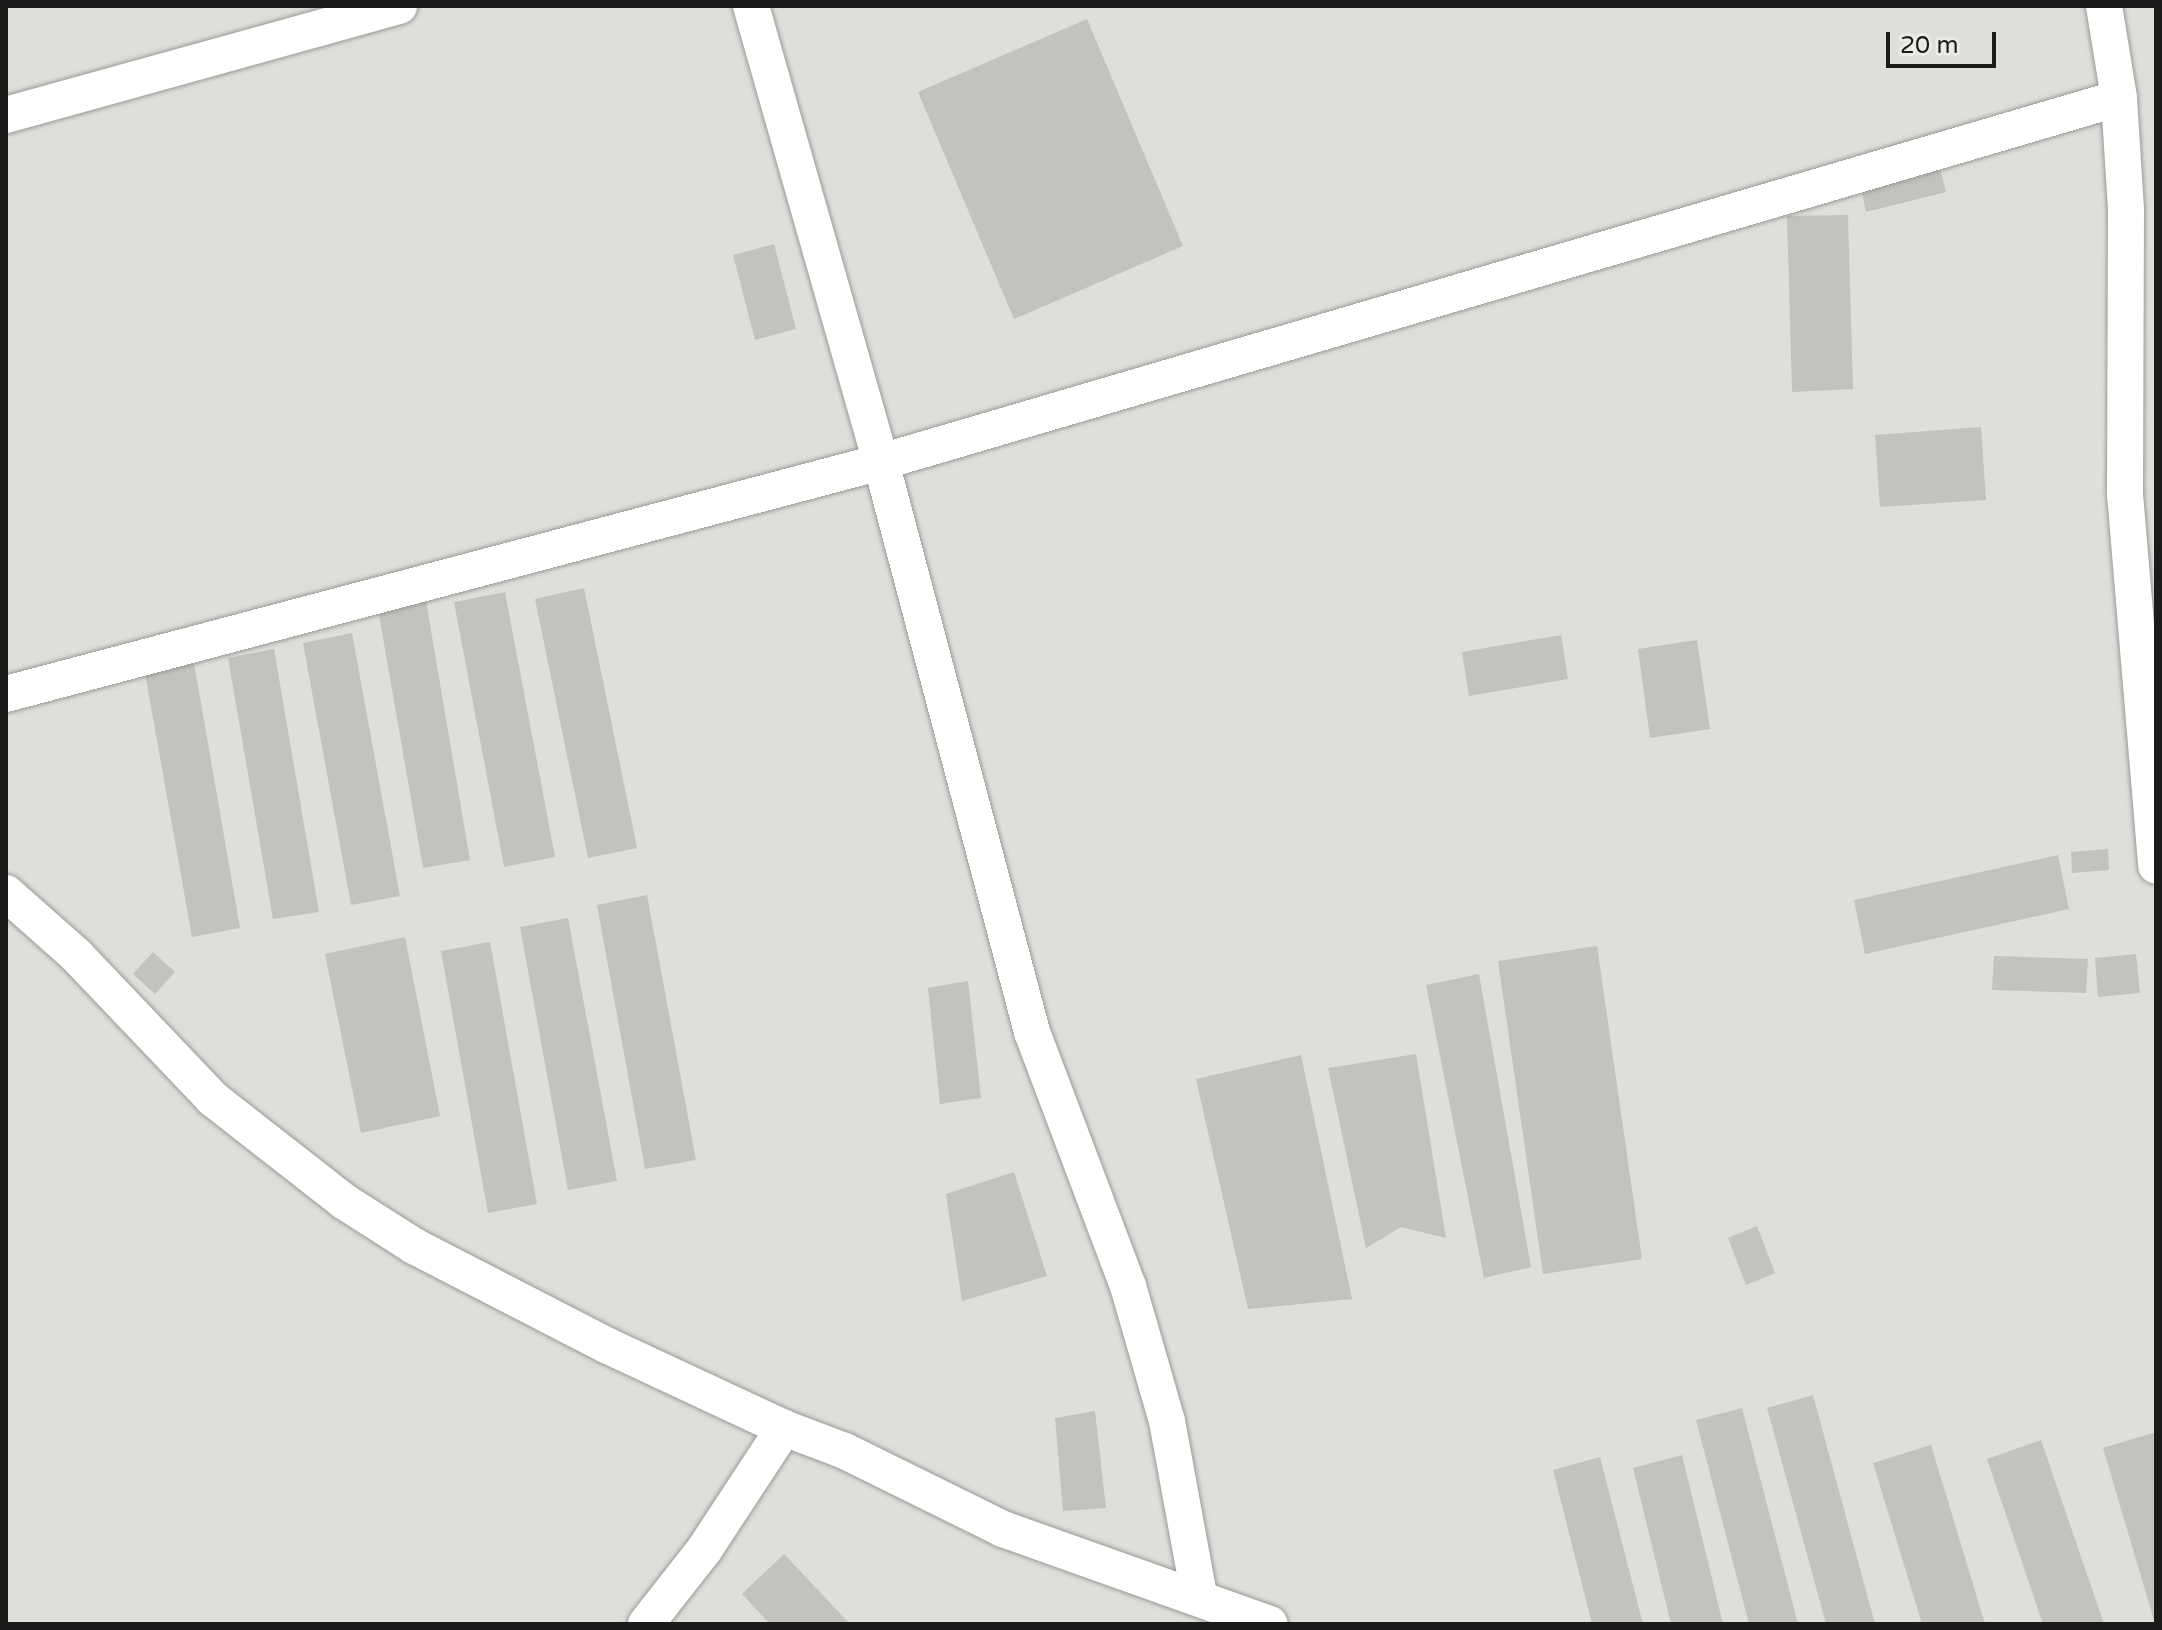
<!DOCTYPE html>
<style>
body{margin:0}
#map{position:relative;width:2162px;height:1630px;overflow:hidden;background:#dddfda;font-family:"Varela Round",sans-serif}
div>[style]{position:absolute}
[style*='--x']{left:calc(var(--x)*1px);top:calc(var(--y)*1px);width:calc(var(--w)*1px);rotate:calc(var(--a)*1deg)}
.building>*{inset:0;background:#c1c3be}
.roads{filter:drop-shadow(0 0 2px #999a96) drop-shadow(0 0 2px #999a96)}
.minor>*{height:36px;margin:-18px;padding:0 18px;transform-origin:18px;border-radius:18px;background:#fff}
span{translate:-50% -50%;white-space:nowrap;text-align:center;line-height:1.15;-webkit-text-stroke:8px #eaece8;paint-order:stroke}
.frame{position:absolute;inset:0;border:8px solid #1b1b1a;pointer-events:none}
.scale{position:absolute;left:1886px;top:32px;width:110px;height:36px;box-sizing:border-box;border:4px solid #1b1b1a;border-top:0;padding-left:10px;font-size:24px;line-height:28px;white-space:nowrap;color:#1b1b1a;-webkit-text-stroke:6px #eaece8;paint-order:stroke}
</style>
<div id="map">
<div class="building">
<i style="clip-path:polygon(1087px 19px,1183px 246px,1014px 319px,918px 92px)"></i>
<i style="clip-path:polygon(1939px 164px,1946px 192px,1866px 212px,1860px 183px)"></i>
<i style="clip-path:polygon(1848px 215px,1853px 389px,1792px 392px,1787px 216px)"></i>
<i style="clip-path:polygon(774px 244px,796px 329px,755px 340px,733px 255px)"></i>
<i style="clip-path:polygon(1981px 427px,1986px 500px,1880px 507px,1875px 435px)"></i>
<i style="clip-path:polygon(584px 588px,637px 848px,588px 858px,535px 599px)"></i>
<i style="clip-path:polygon(505px 592px,555px 857px,504px 867px,454px 602px)"></i>
<i style="clip-path:polygon(426px 601px,470px 860px,423px 868px,378px 609px)"></i>
<i style="clip-path:polygon(352px 633px,400px 896px,351px 905px,303px 643px)"></i>
<i style="clip-path:polygon(1561px 635px,1568px 679px,1469px 696px,1462px 652px)"></i>
<i style="clip-path:polygon(1697px 640px,1710px 729px,1650px 738px,1638px 649px)"></i>
<i style="clip-path:polygon(274px 649px,319px 912px,273px 919px,228px 658px)"></i>
<i style="clip-path:polygon(194px 663px,240px 928px,192px 937px,145px 673px)"></i>
<i style="clip-path:polygon(2108px 849px,2109px 870px,2072px 873px,2071px 852px)"></i>
<i style="clip-path:polygon(2058px 855px,2069px 909px,1865px 954px,1854px 900px)"></i>
<i style="clip-path:polygon(647px 895px,696px 1160px,645px 1169px,597px 905px)"></i>
<i style="clip-path:polygon(568px 918px,617px 1181px,568px 1190px,520px 927px)"></i>
<i style="clip-path:polygon(405px 937px,440px 1116px,361px 1133px,325px 954px)"></i>
<i style="clip-path:polygon(490px 942px,537px 1204px,488px 1213px,441px 951px)"></i>
<i style="clip-path:polygon(1597px 946px,1642px 1259px,1543px 1274px,1498px 961px)"></i>
<i style="clip-path:polygon(153px 952px,175px 972px,155px 994px,133px 974px)"></i>
<i style="clip-path:polygon(2136px 954px,2140px 993px,2098px 997px,2095px 958px)"></i>
<i style="clip-path:polygon(1994px 956px,2088px 959px,2086px 993px,1992px 990px)"></i>
<i style="clip-path:polygon(1479px 974px,1531px 1267px,1484px 1278px,1426px 985px)"></i>
<i style="clip-path:polygon(968px 981px,981px 1098px,940px 1104px,928px 988px)"></i>
<i style="clip-path:polygon(1416px 1054px,1446px 1238px,1401px 1227px,1366px 1248px,1328px 1068px)"></i>
<i style="clip-path:polygon(1301px 1055px,1352px 1299px,1248px 1309px,1196px 1079px)"></i>
<i style="clip-path:polygon(1014px 1172px,1047px 1276px,962px 1301px,946px 1194px)"></i>
<i style="clip-path:polygon(1757px 1226px,1775px 1273px,1746px 1285px,1728px 1238px)"></i>
<i style="clip-path:polygon(1813px 1395px,1875px 1624px,1826px 1624px,1767px 1408px)"></i>
<i style="clip-path:polygon(1742px 1408px,1798px 1624px,1749px 1624px,1696px 1420px)"></i>
<i style="clip-path:polygon(1095px 1411px,1106px 1508px,1063px 1511px,1055px 1418px)"></i>
<i style="clip-path:polygon(2156px 1432px,2156px 1624px,2155px 1624px,2103px 1448px)"></i>
<i style="clip-path:polygon(2041px 1440px,2104px 1624px,2043px 1624px,1987px 1459px)"></i>
<i style="clip-path:polygon(1931px 1445px,1985px 1624px,1922px 1624px,1873px 1463px)"></i>
<i style="clip-path:polygon(1682px 1455px,1723px 1624px,1671px 1624px,1633px 1468px)"></i>
<i style="clip-path:polygon(1600px 1457px,1643px 1624px,1592px 1624px,1553px 1470px)"></i>
<i style="clip-path:polygon(784px 1554px,850px 1624px,770px 1624px,742px 1594px)"></i>
</div>
<div class="roads">
<div class="minor">
<i style="--x:751;--y:6;--w:474;--a:74.1"></i>
<i style="--x:881;--y:462;--w:590;--a:75.16"></i>
<i style="--x:1032;--y:1032;--w:272;--a:69.3"></i>
<i style="--x:1128;--y:1286;--w:141;--a:73.9"></i>
<i style="--x:1167;--y:1421;--w:177;--a:79.6"></i>
<i style="--x:2104;--y:6;--w:93;--a:80.7"></i>
<i style="--x:2119;--y:98;--w:112;--a:86.4"></i>
<i style="--x:2126;--y:210;--w:284;--a:90.2"></i>
<i style="--x:2125;--y:494;--w:373;--a:85.2"></i>
<i style="--x:6;--y:115;--w:408;--a:-15.5"></i>
<i style="--x:6;--y:694;--w:905;--a:-14.85"></i>
<i style="--x:881;--y:462;--w:1290;--a:-16.38"></i>
<i style="--x:6;--y:893;--w:94;--a:41.5"></i>
<i style="--x:76;--y:955;--w:199;--a:46.4"></i>
<i style="--x:213;--y:1099;--w:167;--a:38"></i>
<i style="--x:345;--y:1202;--w:82;--a:32.5"></i>
<i style="--x:414;--y:1246;--w:216;--a:27.3"></i>
<i style="--x:606;--y:1345;--w:196;--a:25"></i>
<i style="--x:784;--y:1428;--w:65;--a:20.7"></i>
<i style="--x:845;--y:1451;--w:176;--a:26.3"></i>
<i style="--x:1003;--y:1529;--w:283;--a:19.6"></i>
<i style="--x:646;--y:1624;--w:94;--a:-51.9"></i>
<i style="--x:704;--y:1550;--w:146;--a:-56.7"></i>
</div>
</div>
<div class="frame"></div>
<div class="scale">20 m</div>
</div>
